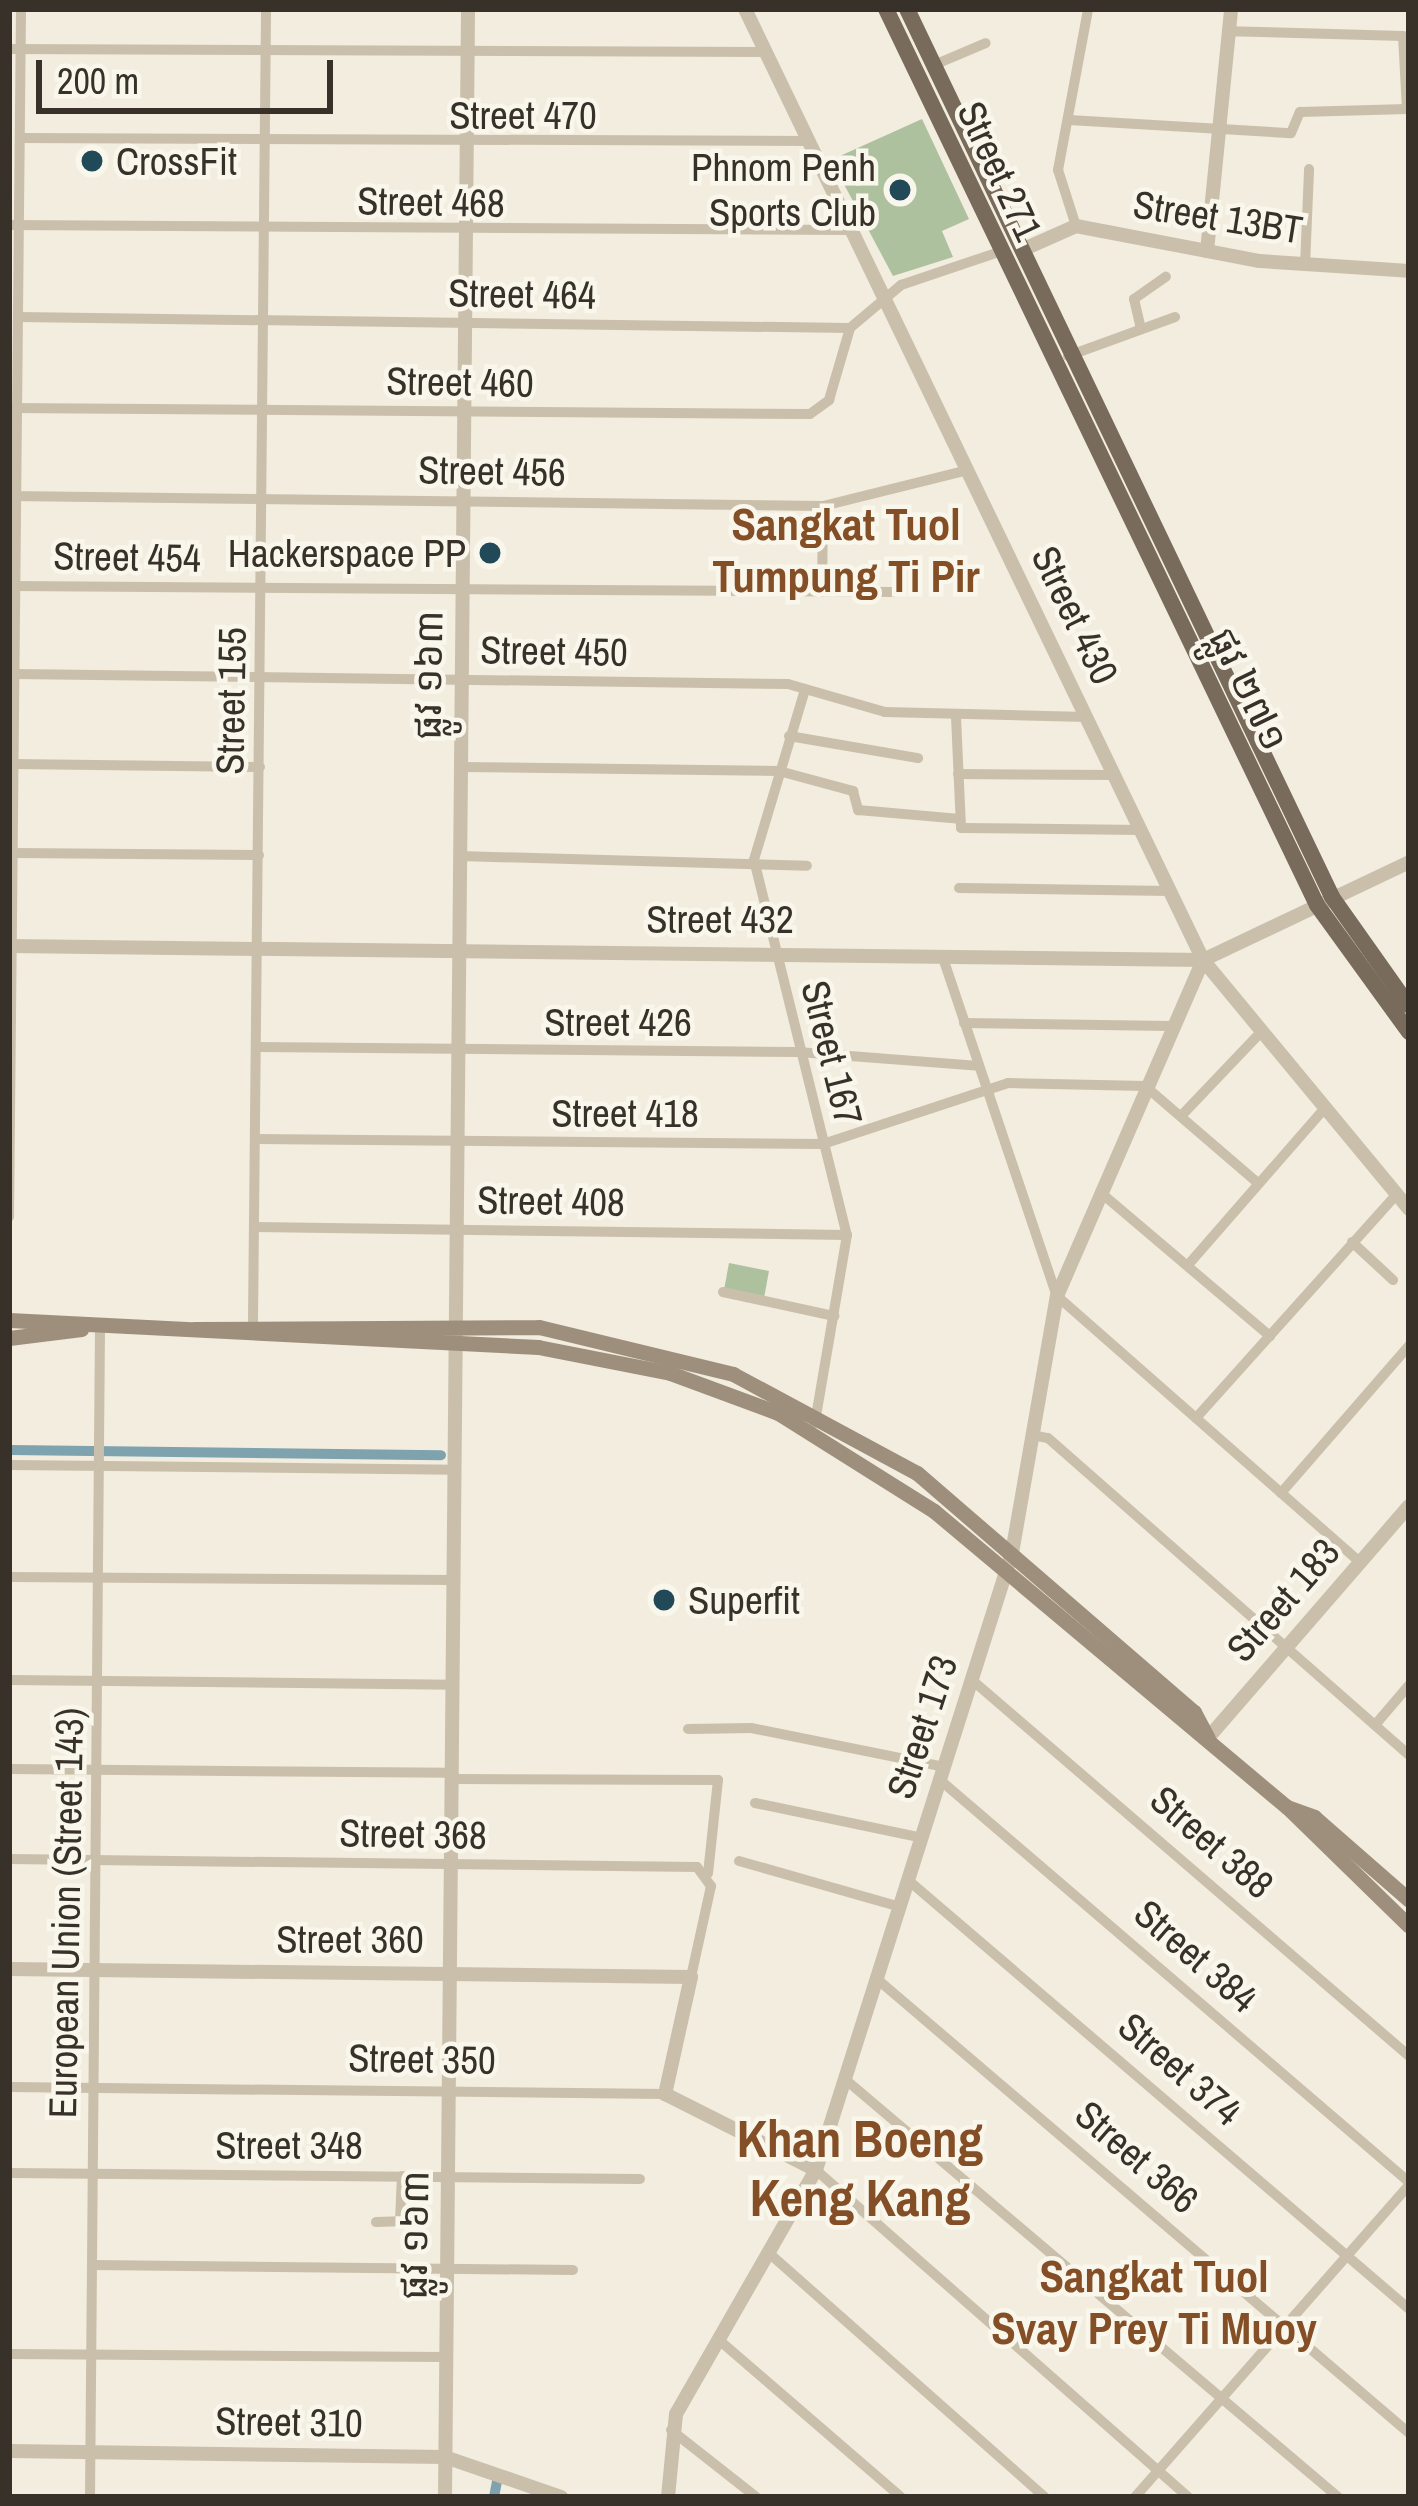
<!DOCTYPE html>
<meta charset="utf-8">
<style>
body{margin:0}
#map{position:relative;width:1418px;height:2506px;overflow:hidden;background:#f2eddf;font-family:"Archivo Narrow","Noto Sans Khmer",sans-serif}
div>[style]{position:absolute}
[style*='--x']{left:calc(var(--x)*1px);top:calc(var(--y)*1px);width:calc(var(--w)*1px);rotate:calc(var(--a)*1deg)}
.green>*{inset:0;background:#aec19f}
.canal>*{height:10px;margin:-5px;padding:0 5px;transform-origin:5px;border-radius:5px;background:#7ea2ae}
.minor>*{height:10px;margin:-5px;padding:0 5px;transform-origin:5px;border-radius:5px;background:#cabfab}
.tertiary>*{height:14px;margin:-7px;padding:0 7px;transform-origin:7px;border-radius:7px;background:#cabfab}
.secondary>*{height:15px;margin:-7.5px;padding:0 7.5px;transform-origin:7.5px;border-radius:7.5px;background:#9e8f7c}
.primary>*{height:16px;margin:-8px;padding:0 8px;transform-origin:8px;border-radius:8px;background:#796b5c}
.dots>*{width:33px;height:33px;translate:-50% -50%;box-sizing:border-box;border:6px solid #f9f6eb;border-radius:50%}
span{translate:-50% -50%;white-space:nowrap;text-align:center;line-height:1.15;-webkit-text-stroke:9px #f9f6eb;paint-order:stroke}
.street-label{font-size:39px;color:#38312a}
.poi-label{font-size:39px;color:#38312a}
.left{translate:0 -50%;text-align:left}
.right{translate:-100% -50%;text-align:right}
.quarter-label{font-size:45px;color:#844f26;font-weight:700}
.district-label{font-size:51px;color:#844f26;font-weight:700}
.frame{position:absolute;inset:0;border:12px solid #38312a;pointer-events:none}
.scale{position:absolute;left:36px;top:60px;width:297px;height:54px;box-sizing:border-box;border:6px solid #38312a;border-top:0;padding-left:15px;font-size:36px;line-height:42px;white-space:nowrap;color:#38312a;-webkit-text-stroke:9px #f9f6eb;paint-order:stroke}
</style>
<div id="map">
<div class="green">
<i style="clip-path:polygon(922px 119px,969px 219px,942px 231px,953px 257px,893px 276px,831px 160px)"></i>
<i style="clip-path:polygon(729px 1263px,769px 1271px,764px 1298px,724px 1290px)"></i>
</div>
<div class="canal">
<i style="--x:9;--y:1450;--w:432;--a:0.7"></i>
<i style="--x:494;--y:2497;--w:16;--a:-79"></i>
</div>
<div class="minor">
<i style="--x:9;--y:49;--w:756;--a:0.23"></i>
<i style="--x:934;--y:65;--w:56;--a:-22.9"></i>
<i style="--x:1069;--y:120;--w:222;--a:3.4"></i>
<i style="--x:1291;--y:133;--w:23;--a:-67"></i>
<i style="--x:1300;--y:112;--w:107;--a:-1.6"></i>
<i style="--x:1407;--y:109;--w:73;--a:-93.1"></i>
<i style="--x:1403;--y:36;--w:174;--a:-178.4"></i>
<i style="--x:21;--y:138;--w:788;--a:0.22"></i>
<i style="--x:9;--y:225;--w:843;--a:0.34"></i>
<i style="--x:1076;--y:226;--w:59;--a:-107.8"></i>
<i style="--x:1058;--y:170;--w:164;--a:-79.4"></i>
<i style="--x:1305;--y:266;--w:97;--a:-87.6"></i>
<i style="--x:19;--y:317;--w:831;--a:0.76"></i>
<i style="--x:850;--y:328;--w:67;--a:-40.1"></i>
<i style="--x:901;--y:285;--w:107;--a:-18.6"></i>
<i style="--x:1141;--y:329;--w:31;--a:-103"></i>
<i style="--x:1134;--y:299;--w:39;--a:-35"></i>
<i style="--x:1068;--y:356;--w:114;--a:-20"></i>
<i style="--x:9;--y:408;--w:801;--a:0.43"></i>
<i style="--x:810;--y:414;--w:24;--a:-36"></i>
<i style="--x:829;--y:400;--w:75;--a:-73.7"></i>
<i style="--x:9;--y:496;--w:814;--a:0.7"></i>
<i style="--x:823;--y:506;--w:149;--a:-13.9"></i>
<i style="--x:12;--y:586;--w:881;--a:0.39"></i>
<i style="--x:822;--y:592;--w:86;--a:-89.3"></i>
<i style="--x:15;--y:674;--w:773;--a:0.74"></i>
<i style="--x:788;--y:684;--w:101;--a:16.1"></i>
<i style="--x:885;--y:712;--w:202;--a:1.4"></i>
<i style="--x:804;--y:693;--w:174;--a:106.7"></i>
<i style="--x:754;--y:860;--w:386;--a:76.1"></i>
<i style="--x:847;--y:1235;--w:191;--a:99.7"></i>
<i style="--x:956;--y:717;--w:111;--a:87.4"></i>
<i style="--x:961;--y:828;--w:180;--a:0.6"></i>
<i style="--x:789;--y:736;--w:131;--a:9.7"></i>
<i style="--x:14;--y:764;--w:246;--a:0.7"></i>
<i style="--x:460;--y:767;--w:319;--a:0.7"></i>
<i style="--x:779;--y:771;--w:77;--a:15.1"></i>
<i style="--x:853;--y:791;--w:20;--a:75"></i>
<i style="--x:858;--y:810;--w:102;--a:5"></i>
<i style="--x:958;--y:774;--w:157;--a:0.4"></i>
<i style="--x:13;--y:853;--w:246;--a:0.5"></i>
<i style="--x:459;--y:856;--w:348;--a:1.6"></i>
<i style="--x:959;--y:888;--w:211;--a:0.8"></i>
<i style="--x:942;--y:955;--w:360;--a:71.4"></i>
<i style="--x:1057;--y:1296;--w:403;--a:41.3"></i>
<i style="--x:964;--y:1023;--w:206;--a:0.8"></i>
<i style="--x:257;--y:1047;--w:541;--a:0.53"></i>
<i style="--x:798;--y:1052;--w:181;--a:4.4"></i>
<i style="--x:1182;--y:1115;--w:116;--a:-46.4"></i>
<i style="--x:255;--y:1139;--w:568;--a:0.5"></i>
<i style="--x:823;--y:1144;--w:195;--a:-18.2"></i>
<i style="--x:1008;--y:1083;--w:137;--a:1.3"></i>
<i style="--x:1145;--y:1086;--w:150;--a:40.7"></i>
<i style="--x:1100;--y:1192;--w:223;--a:40.3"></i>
<i style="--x:9;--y:1217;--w:1208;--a:-89.43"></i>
<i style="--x:254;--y:1227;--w:593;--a:0.77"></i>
<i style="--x:1352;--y:1242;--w:56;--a:42.8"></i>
<i style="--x:1188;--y:1265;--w:208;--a:-48.9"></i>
<i style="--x:723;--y:1292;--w:114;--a:12.2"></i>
<i style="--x:253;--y:1321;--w:1312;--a:-89.43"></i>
<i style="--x:1196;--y:1418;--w:301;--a:-48.1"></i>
<i style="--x:1032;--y:1435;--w:16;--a:11"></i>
<i style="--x:1048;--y:1438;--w:480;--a:41.3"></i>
<i style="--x:9;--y:1465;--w:447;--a:0.6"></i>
<i style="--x:1281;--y:1493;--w:195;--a:-49"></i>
<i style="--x:9;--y:1577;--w:446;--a:0.4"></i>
<i style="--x:9;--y:1680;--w:445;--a:0.6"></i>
<i style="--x:972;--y:1680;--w:576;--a:40.71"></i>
<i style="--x:1375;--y:1725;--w:52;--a:-49.6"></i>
<i style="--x:688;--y:1729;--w:63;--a:-0.9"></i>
<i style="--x:751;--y:1728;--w:197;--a:11.4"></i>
<i style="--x:9;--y:1769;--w:443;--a:0.5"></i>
<i style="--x:452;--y:1779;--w:266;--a:0.2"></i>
<i style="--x:718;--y:1780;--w:94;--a:96.1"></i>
<i style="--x:940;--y:1780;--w:618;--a:40.6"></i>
<i style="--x:755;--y:1803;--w:171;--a:11.8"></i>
<i style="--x:9;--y:1859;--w:688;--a:0.67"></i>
<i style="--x:697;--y:1867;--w:24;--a:54"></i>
<i style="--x:711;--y:1886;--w:93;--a:102.4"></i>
<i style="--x:739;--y:1861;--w:167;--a:15.9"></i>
<i style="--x:908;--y:1880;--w:660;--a:40.57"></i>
<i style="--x:877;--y:1979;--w:699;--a:40.48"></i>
<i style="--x:846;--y:2080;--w:645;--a:40.28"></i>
<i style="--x:9;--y:2087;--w:656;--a:0.61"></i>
<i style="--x:816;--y:2170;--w:495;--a:41.3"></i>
<i style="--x:9;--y:2173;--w:631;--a:0.54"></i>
<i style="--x:376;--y:2222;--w:24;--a:-2"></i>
<i style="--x:400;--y:2221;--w:45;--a:-87.5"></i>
<i style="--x:770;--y:2254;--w:367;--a:41.5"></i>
<i style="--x:92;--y:2265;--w:481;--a:0.6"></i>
<i style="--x:719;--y:2340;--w:240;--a:40.8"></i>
<i style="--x:9;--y:2354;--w:437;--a:0.4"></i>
<i style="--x:671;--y:2430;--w:108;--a:38.2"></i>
<i style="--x:90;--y:2497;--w:1168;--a:-89.51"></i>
<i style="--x:1135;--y:2497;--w:415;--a:-48.7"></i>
</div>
<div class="tertiary">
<i style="--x:745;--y:9;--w:1056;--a:64.28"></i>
<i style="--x:1203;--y:960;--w:323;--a:50.4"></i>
<i style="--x:1022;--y:250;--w:59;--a:-24"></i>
<i style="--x:1076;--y:226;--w:187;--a:10.8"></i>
<i style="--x:1260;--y:261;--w:149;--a:3.8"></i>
<i style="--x:1207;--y:251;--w:243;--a:-84.3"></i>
<i style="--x:9;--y:946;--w:1194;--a:0.67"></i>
<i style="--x:1203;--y:960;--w:228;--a:-25.4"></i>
<i style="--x:1208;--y:1738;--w:307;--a:-49.1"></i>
<i style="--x:9;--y:1969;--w:682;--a:0.67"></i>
<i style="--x:691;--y:1977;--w:120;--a:102.5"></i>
<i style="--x:665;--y:2094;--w:169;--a:26.7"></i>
<i style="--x:9;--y:2451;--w:436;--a:0.8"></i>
<i style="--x:445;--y:2457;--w:123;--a:19"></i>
<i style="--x:445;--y:2497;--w:2488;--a:-89.47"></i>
<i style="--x:668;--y:2497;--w:83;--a:-84.5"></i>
<i style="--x:676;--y:2414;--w:281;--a:-60.2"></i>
<i style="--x:816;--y:2170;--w:647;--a:-72.38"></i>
<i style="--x:1012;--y:1553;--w:261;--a:-80.1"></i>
<i style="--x:1057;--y:1296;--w:366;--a:-66.5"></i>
</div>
<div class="secondary">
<i style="--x:9;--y:1320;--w:530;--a:2.92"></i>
<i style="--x:538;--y:1347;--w:135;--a:11.1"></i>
<i style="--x:670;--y:1373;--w:115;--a:20.3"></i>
<i style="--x:778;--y:1413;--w:184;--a:32.1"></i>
<i style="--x:934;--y:1511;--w:461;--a:40"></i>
<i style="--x:1287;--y:1807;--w:170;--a:44.3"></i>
<i style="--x:195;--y:1329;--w:344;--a:-0.3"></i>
<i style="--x:539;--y:1327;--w:200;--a:13.6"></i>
<i style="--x:733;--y:1374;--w:209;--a:28.3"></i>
<i style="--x:917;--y:1473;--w:366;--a:40.8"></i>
<i style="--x:1194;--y:1712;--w:30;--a:62"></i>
<i style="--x:9;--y:1338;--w:73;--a:-7.1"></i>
<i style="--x:1287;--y:1807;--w:29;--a:20"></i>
<i style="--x:1314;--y:1817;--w:126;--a:41.1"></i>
</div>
<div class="primary">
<i style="--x:886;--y:9;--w:994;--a:64.31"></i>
<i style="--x:1317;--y:905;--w:157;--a:54.1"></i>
<i style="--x:907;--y:9;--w:984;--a:64.42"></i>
<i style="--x:1332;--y:897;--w:133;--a:54.8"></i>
</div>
<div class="dots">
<i style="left:92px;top:161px;background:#214958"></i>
<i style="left:900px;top:190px;background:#214958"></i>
<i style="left:490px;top:553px;background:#214958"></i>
<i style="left:664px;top:1600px;background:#214958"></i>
</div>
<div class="street-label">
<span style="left:523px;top:115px">Street 470</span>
<span style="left:1000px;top:171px;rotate:65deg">Street 271</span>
<span style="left:431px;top:202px;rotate:1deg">Street 468</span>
<span style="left:1218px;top:217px;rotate:9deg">Street 13BT</span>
<span style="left:522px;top:294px;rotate:1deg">Street 464</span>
<span style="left:460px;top:382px;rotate:1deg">Street 460</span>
<span style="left:492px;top:471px;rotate:1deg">Street 456</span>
<span style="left:127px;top:557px;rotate:1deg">Street 454</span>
<span style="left:1075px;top:615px;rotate:64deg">Street 430</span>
<span style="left:554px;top:651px;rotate:1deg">Street 450</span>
<span style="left:428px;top:675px;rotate:-89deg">ផ្លូវ ១៦៣</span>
<span style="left:1249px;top:689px;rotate:64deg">ផ្លូវ ២៧១</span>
<span style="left:231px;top:701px;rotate:-89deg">Street 155</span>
<span style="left:720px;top:919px">Street 432</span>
<span style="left:618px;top:1022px">Street 426</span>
<span style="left:832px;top:1053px;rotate:76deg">Street 167</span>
<span style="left:625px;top:1113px">Street 418</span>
<span style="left:551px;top:1201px;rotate:1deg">Street 408</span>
<span style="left:1283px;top:1600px;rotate:-49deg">Street 183</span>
<span style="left:922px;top:1727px;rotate:-72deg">Street 173</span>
<span style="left:413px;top:1834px;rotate:1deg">Street 368</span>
<span style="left:1212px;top:1842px;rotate:41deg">Street 388</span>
<span style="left:66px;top:1913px;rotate:-89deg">European Union (Street 143)</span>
<span style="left:350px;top:1939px">Street 360</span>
<span style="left:1196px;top:1956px;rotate:41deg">Street 384</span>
<span style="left:422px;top:2059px;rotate:1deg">Street 350</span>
<span style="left:1180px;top:2069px;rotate:41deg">Street 374</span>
<span style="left:289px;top:2145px">Street 348</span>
<span style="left:1137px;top:2157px;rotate:41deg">Street 366</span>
<span style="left:414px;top:2235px;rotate:-89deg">ផ្លូវ ១៦៣</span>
<span style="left:289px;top:2422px;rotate:1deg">Street 310</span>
</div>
<div class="poi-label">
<span class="left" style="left:116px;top:161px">CrossFit</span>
<span class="right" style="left:876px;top:190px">Phnom Penh<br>Sports Club</span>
<span class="right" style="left:466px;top:553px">Hackerspace PP</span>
<span class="left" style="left:688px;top:1600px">Superfit</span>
</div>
<div class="quarter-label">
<span style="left:846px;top:550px">Sangkat Tuol<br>Tumpung Ti Pir</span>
<span style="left:1154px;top:2302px">Sangkat Tuol<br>Svay Prey Ti Muoy</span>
</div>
<div class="district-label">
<span style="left:860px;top:2169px">Khan Boeng<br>Keng Kang</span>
</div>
<div class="frame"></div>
<div class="scale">200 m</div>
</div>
